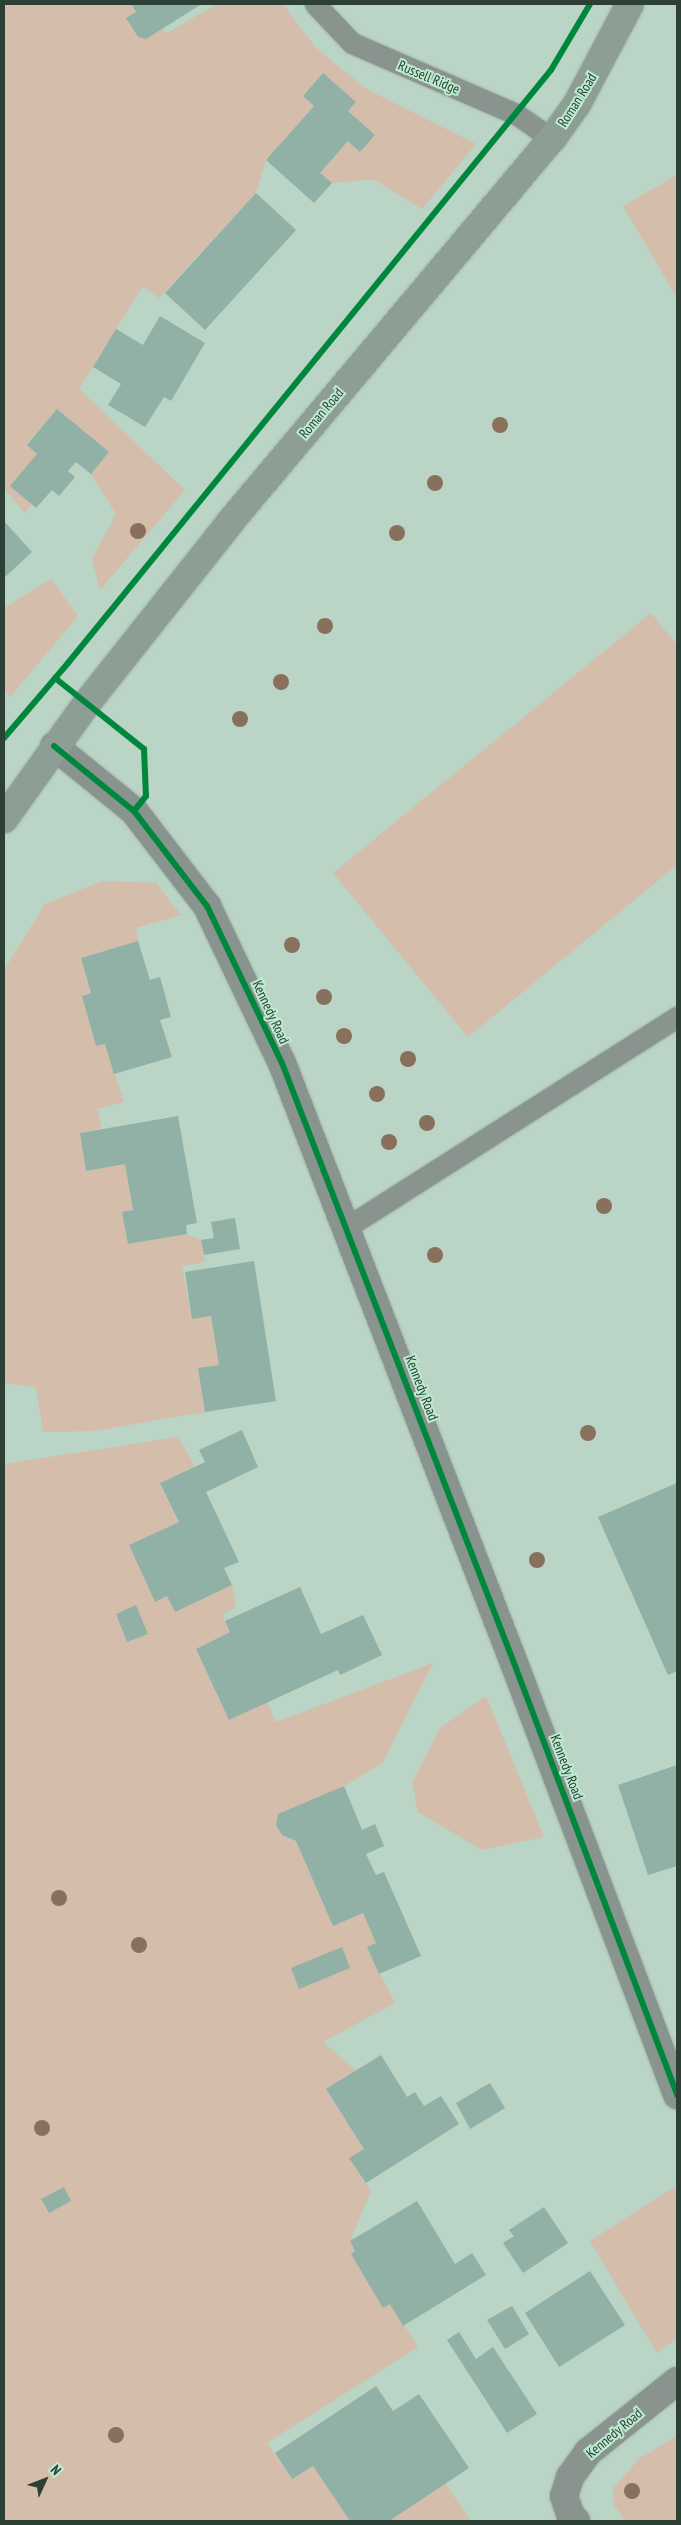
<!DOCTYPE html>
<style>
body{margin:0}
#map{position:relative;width:681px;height:2525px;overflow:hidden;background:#bad4c5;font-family:"PT Sans Narrow",sans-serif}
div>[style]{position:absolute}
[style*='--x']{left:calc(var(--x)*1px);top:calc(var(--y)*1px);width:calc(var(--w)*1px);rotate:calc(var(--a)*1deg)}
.green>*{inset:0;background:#d4bdaa}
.building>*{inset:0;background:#91b0a6}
.roads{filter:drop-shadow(0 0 1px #9db1a6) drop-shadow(0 0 1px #9db1a6)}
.service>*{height:21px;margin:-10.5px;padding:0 10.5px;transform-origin:10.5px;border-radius:10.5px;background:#89948e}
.minor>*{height:28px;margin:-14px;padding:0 14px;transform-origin:14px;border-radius:14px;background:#89948e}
.secondary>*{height:28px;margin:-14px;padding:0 14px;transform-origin:14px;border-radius:14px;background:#8d9e94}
.cycleway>*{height:6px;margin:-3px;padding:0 3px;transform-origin:3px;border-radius:3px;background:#00873e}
.trees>*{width:16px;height:16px;margin:-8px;border-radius:50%;background:#89705c}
span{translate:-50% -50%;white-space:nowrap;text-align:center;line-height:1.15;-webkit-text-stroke:4px #bdebd0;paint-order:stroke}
.street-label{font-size:14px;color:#2d4035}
.frame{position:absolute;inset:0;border:5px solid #2d4035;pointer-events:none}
.north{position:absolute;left:20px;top:2455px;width:50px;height:50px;-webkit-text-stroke:4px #bdebd0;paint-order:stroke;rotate:47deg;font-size:14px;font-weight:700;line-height:20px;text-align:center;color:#2d4035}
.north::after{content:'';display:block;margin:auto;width:18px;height:22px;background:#2d4035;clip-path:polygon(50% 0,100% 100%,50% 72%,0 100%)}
</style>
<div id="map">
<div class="green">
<i style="clip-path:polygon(4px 4px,131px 4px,136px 12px,126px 18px,138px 37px,146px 39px,163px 29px,165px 34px,218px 4px,283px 4px,316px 48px,368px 90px,476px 144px,422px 209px,373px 179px,332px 183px,320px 173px,348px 141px,360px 152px,375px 135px,348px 111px,356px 102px,323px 73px,303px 96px,314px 106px,266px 160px,256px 193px,159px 298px,143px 286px,79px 389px,185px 490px,100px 590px,92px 559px,116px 514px,91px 474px,108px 453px,57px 409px,27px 444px,37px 454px,32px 504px,25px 513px,4px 488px)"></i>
<i style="clip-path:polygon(677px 175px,677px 298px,623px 206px)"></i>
<i style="clip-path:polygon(51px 579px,78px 616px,10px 697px,4px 690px,4px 608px)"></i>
<i style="clip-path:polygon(651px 613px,677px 645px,677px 865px,468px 1037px,333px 873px)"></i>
<i style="clip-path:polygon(102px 881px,156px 883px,181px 915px,136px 928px,138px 941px,81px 958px,91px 993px,82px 996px,96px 1046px,105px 1044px,124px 1102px,97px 1109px,102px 1128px,80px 1133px,86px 1171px,125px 1164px,133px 1210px,122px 1212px,128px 1244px,187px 1234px,201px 1240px,205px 1262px,182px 1266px,192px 1319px,211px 1316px,219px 1365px,198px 1368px,205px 1412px,94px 1431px,43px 1432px,36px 1387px,4px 1383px,4px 970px,45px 904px)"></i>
<i style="clip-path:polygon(178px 1437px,195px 1466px,160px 1483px,179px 1522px,129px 1545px,155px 1602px,167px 1596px,175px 1612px,232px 1585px,236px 1607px,222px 1615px,230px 1632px,196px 1649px,229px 1720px,267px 1702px,276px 1722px,433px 1663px,383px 1762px,344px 1786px,279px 1814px,276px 1825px,282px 1835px,296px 1841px,333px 1926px,363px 1913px,376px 1943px,367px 1948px,395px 2003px,323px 2042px,356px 2071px,326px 2090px,364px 2149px,350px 2158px,371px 2191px,350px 2241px,355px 2251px,351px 2254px,383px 2307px,390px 2304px,418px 2347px,267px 2443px,292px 2479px,313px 2466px,350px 2521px,4px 2521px,4px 1464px)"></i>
<i style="clip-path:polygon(486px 1696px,544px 1837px,482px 1850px,418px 1812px,412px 1783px,440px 1728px)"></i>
<i style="clip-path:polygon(674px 2187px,677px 2197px,677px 2338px,657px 2353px,590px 2241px)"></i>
<i style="clip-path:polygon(677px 2436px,677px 2521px,625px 2521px,614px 2505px,613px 2488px,640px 2458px)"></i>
<i style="clip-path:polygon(445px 2483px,470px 2520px,469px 2521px,389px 2521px)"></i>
</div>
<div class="building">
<i style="clip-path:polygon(131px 4px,199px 4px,200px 5px,146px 39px,138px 37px,126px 18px,136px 12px)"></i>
<i style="clip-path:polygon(323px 73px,356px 102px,348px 111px,375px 135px,360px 152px,348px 141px,320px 173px,332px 183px,314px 203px,266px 160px,314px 106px,303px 96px)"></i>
<i style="clip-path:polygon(256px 193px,296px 230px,205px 330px,165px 293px)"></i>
<i style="clip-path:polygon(160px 316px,205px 343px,171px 401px,164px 397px,145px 427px,108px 405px,121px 384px,93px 367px,116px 329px,143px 345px)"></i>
<i style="clip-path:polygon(57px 409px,109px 452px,91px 474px,76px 462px,68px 471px,75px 477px,59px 496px,52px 490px,36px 508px,10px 486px,37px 454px,27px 445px)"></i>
<i style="clip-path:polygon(4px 521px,32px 552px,4px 578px)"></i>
<i style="clip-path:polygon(138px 941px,150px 980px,160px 977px,171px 1017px,160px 1020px,172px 1057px,114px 1074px,105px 1044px,96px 1046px,82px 996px,91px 993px,81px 958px)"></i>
<i style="clip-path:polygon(178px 1116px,197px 1223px,186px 1225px,187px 1234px,128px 1244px,122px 1212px,133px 1210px,125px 1164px,86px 1171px,80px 1133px)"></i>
<i style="clip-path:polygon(235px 1218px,240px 1249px,204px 1255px,201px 1240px,214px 1238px,211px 1222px)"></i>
<i style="clip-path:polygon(254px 1261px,276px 1401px,205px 1412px,198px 1368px,219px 1365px,211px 1316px,192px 1319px,185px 1272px)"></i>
<i style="clip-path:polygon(242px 1430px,258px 1467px,206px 1492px,239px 1562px,224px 1568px,232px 1585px,175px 1612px,167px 1596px,155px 1602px,129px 1545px,179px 1522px,160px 1483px,205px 1462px,199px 1450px)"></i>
<i style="clip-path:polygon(677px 1483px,677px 1671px,668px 1675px,598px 1517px)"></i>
<i style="clip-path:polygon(300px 1587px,321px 1634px,363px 1615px,382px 1655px,340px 1675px,338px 1670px,229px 1720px,196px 1649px,230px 1632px,225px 1621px)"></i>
<i style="clip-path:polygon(136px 1605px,148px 1634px,127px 1642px,116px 1614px)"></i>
<i style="clip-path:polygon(677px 1765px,677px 1866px,648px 1875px,618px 1785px)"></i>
<i style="clip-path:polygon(344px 1786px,362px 1830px,375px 1824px,384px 1846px,366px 1854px,376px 1875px,384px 1872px,421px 1956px,379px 1974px,367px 1947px,376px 1943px,363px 1913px,333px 1926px,296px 1841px,282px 1835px,276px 1825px,278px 1814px)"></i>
<i style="clip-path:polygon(342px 1947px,350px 1968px,299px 1989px,291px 1968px)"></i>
<i style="clip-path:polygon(381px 2055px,407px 2097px,415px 2092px,424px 2106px,441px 2096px,459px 2124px,366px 2183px,349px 2158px,364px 2149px,326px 2089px)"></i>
<i style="clip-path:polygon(490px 2083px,505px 2108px,470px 2129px,456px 2103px)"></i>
<i style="clip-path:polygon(64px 2187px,71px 2201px,49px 2213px,41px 2199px)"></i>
<i style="clip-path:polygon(417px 2201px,455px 2264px,472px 2253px,486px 2275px,403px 2326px,390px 2304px,383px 2308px,351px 2254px,355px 2251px,350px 2241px)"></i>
<i style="clip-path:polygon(544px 2207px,568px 2243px,523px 2273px,503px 2243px,514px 2236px,509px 2230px)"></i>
<i style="clip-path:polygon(590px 2271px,625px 2325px,559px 2367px,525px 2313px)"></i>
<i style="clip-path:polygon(512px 2306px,529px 2334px,505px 2349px,487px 2320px)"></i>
<i style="clip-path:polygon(459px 2332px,476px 2359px,493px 2347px,537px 2414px,507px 2433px,447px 2340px)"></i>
<i style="clip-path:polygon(376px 2386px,393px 2411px,419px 2394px,469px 2468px,389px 2521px,350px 2521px,313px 2466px,292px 2479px,275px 2453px)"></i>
</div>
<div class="roads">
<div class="service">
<i style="--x:315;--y:4;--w:54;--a:46.5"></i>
<i style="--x:352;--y:43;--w:179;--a:23.4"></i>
<i style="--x:516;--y:114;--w:44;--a:34.8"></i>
<i style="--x:347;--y:1227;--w:391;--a:-32.5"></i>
</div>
<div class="minor">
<i style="--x:54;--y:746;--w:103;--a:39.1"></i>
<i style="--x:134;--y:811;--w:120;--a:52.5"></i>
<i style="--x:207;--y:906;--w:174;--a:64.5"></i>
<i style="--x:282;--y:1063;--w:643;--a:68.86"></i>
<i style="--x:514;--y:1663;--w:462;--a:69.3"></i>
<i style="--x:576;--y:2521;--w:9;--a:-131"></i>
<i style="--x:570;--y:2514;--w:19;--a:-108"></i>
<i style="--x:564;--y:2496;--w:20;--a:-72"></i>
<i style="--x:570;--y:2477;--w:31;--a:-54"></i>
<i style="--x:588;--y:2452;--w:114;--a:-38.6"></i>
</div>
<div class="secondary">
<i style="--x:4;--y:819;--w:143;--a:-54.4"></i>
<i style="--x:87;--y:703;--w:232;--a:-51.6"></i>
<i style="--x:231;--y:521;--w:499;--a:-50"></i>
<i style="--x:552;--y:139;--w:43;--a:-54.5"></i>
<i style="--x:577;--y:104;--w:113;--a:-62.1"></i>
</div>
</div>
<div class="cycleway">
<i style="--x:55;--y:678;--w:114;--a:38.6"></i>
<i style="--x:144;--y:749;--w:47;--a:87.6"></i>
<i style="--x:146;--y:796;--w:19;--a:129"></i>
<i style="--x:4;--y:738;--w:99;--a:-49.5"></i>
<i style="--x:68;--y:663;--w:765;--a:-50.84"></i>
<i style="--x:551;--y:70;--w:77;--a:-59.4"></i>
<i style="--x:54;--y:746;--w:103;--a:39.1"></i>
<i style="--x:134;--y:811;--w:120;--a:52.5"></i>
<i style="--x:207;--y:906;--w:174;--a:64.5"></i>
<i style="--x:282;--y:1063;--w:643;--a:68.86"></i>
<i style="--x:514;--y:1663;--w:462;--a:69.3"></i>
</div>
<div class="trees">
<i style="left:500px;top:425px"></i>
<i style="left:435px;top:483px"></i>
<i style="left:138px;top:531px"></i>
<i style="left:397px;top:533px"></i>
<i style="left:325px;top:626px"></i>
<i style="left:281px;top:682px"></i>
<i style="left:240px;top:719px"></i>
<i style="left:292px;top:945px"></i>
<i style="left:324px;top:997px"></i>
<i style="left:344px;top:1036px"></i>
<i style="left:408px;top:1059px"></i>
<i style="left:377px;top:1094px"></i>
<i style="left:427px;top:1123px"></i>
<i style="left:389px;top:1142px"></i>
<i style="left:604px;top:1206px"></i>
<i style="left:435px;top:1255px"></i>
<i style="left:588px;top:1433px"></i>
<i style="left:537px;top:1560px"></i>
<i style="left:59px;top:1898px"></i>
<i style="left:139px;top:1945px"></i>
<i style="left:42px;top:2128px"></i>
<i style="left:116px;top:2435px"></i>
<i style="left:632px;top:2491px"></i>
</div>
<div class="street-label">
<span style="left:429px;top:77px;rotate:23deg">Russell Ridge</span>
<span style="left:577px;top:100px;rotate:-58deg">Roman Road</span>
<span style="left:321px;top:413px;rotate:-50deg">Roman Road</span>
<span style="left:271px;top:1012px;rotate:65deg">Kennedy Road</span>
<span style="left:422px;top:1388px;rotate:69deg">Kennedy Road</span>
<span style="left:567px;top:1767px;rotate:69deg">Kennedy Road</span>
<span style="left:614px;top:2433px;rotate:-40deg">Kennedy Road</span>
</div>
<div class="frame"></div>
<div class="north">N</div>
</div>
